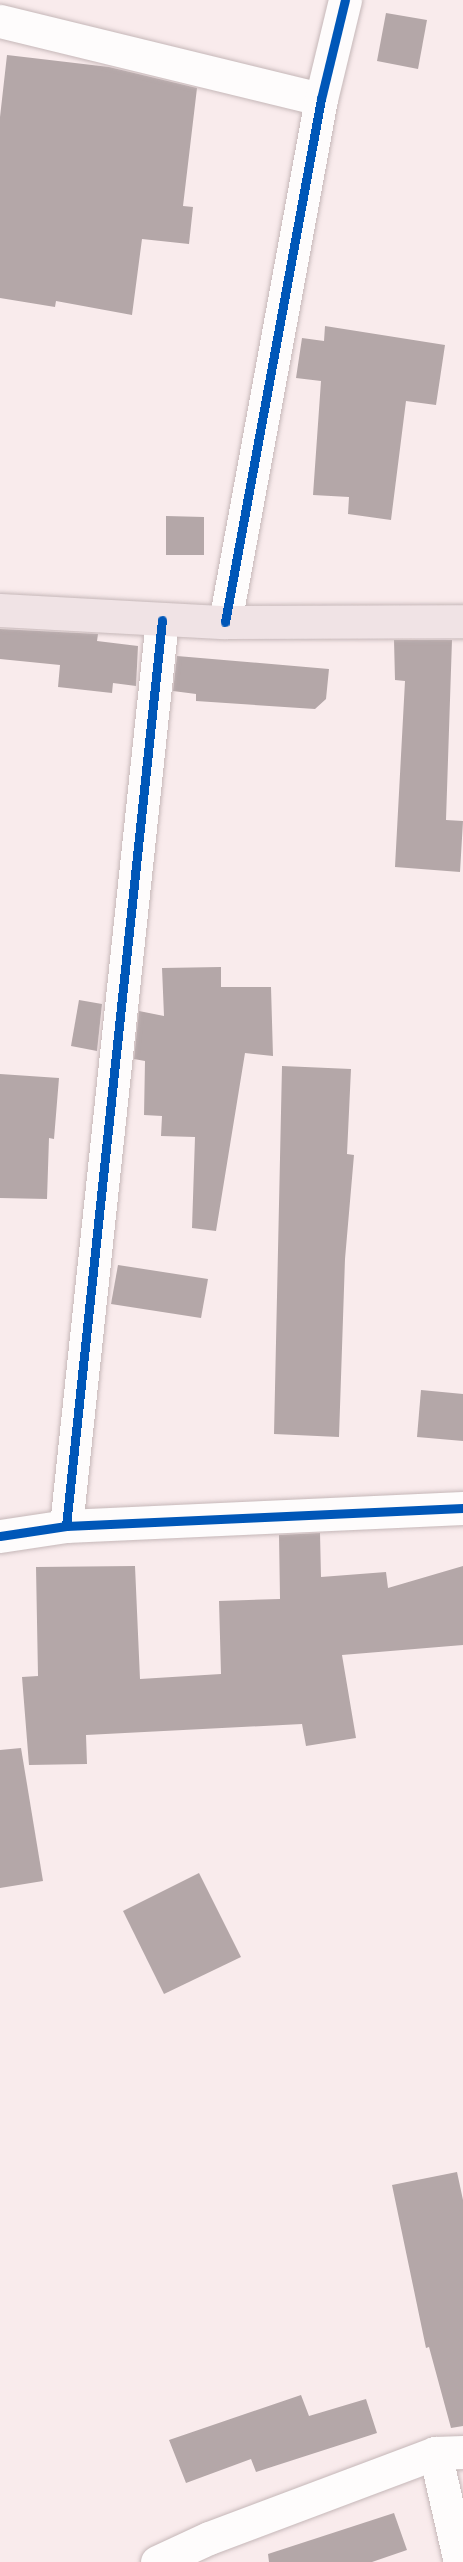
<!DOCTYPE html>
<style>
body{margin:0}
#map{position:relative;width:463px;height:2562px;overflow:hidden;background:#f9ebec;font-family:Raleway,sans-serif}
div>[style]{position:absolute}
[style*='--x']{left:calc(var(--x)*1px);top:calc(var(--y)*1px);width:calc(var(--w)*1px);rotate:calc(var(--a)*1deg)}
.building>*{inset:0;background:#b4a7a8}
.roads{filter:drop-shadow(0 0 2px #c5b7b8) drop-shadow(0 0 2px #c5b7b8)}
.minor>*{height:33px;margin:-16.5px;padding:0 16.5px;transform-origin:16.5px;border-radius:16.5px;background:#fefcfc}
.primary>*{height:33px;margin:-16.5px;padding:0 16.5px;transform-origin:16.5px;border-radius:16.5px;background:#f0e3e5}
.cycleway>*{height:9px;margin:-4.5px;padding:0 4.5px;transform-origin:4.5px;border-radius:4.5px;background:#0057b8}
span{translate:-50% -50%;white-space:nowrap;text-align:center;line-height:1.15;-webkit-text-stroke:4.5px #fff;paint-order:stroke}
</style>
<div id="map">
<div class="building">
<i style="clip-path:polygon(386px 13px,427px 20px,418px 69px,377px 61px)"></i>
<i style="clip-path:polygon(7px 55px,109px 67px,197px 88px,183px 206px,193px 207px,189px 244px,142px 239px,132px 315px,56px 301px,55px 307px,0 298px,0 117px)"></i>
<i style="clip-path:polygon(325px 326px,445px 345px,436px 405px,406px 401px,391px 520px,348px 514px,349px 497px,313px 495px,321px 381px,296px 378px,302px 338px,324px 341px)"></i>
<i style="clip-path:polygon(166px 516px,204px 517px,204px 555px,166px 555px)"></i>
<i style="clip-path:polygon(0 629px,98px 634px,97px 641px,138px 646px,136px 686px,113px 683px,112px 693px,58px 687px,60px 665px,0 659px)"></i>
<i style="clip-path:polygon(394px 640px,452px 640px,446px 820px,463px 821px,460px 872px,395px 867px,405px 681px,395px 680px)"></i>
<i style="clip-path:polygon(177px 656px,329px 669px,326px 699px,315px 709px,196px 701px,196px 694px,173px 691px)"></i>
<i style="clip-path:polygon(221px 967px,221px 987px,271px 987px,273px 1056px,245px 1053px,216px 1231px,192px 1228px,195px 1137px,161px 1136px,162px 1116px,144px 1115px,145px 1061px,134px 1059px,139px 1011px,164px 1016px,162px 968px)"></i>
<i style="clip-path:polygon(79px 1000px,102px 1004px,97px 1051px,71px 1046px)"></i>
<i style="clip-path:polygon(282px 1066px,351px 1069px,347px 1154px,354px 1155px,345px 1259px,339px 1437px,274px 1434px)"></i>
<i style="clip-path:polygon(0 1074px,59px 1078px,54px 1139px,49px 1138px,47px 1199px,0 1198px)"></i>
<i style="clip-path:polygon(118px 1265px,208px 1279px,201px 1318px,111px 1304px)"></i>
<i style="clip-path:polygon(421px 1390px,463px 1394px,463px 1441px,417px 1437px)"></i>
<i style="clip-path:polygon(320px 1533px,321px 1577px,386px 1572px,388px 1588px,463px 1566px,463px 1645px,342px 1655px,356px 1738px,306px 1746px,302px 1724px,86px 1735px,87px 1764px,29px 1765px,22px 1677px,38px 1676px,36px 1567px,135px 1566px,140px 1679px,221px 1674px,219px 1601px,280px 1599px,279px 1535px)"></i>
<i style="clip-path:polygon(21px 1748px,43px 1881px,0 1888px,0 1750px)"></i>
<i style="clip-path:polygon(199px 1873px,241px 1957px,164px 1994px,123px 1911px)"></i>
<i style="clip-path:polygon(457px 2172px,463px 2200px,463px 2426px,451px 2428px,429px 2347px,426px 2348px,392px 2185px)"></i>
<i style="clip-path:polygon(301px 2395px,309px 2416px,366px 2399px,377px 2433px,256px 2472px,251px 2459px,186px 2483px,169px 2440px)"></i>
<i style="clip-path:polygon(394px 2513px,407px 2550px,372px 2562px,269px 2562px,268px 2554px)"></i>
</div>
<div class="roads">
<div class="minor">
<i style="--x:0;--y:21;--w:330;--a:13.7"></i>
<i style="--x:225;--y:622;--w:532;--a:-79.6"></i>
<i style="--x:321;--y:99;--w:102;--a:-76.4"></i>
<i style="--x:66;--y:1526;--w:397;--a:-2.6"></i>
<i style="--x:0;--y:1536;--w:67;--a:-8.6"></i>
<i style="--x:66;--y:1526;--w:911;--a:-83.95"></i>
<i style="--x:435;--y:2453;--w:112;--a:77.1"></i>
<i style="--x:157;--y:2562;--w:57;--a:-24.8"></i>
<i style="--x:209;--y:2538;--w:241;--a:-20.6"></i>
<i style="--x:435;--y:2453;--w:28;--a:-2"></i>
</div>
<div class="primary">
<i style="--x:0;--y:610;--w:225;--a:3.1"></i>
<i style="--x:225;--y:622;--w:238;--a:-0.2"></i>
</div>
</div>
<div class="cycleway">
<i style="--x:225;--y:622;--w:532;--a:-79.6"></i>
<i style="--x:321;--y:99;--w:102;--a:-76.4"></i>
<i style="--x:66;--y:1526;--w:397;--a:-2.6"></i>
<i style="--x:0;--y:1536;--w:67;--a:-8.6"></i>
<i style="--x:66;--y:1526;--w:911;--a:-83.95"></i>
</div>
</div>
